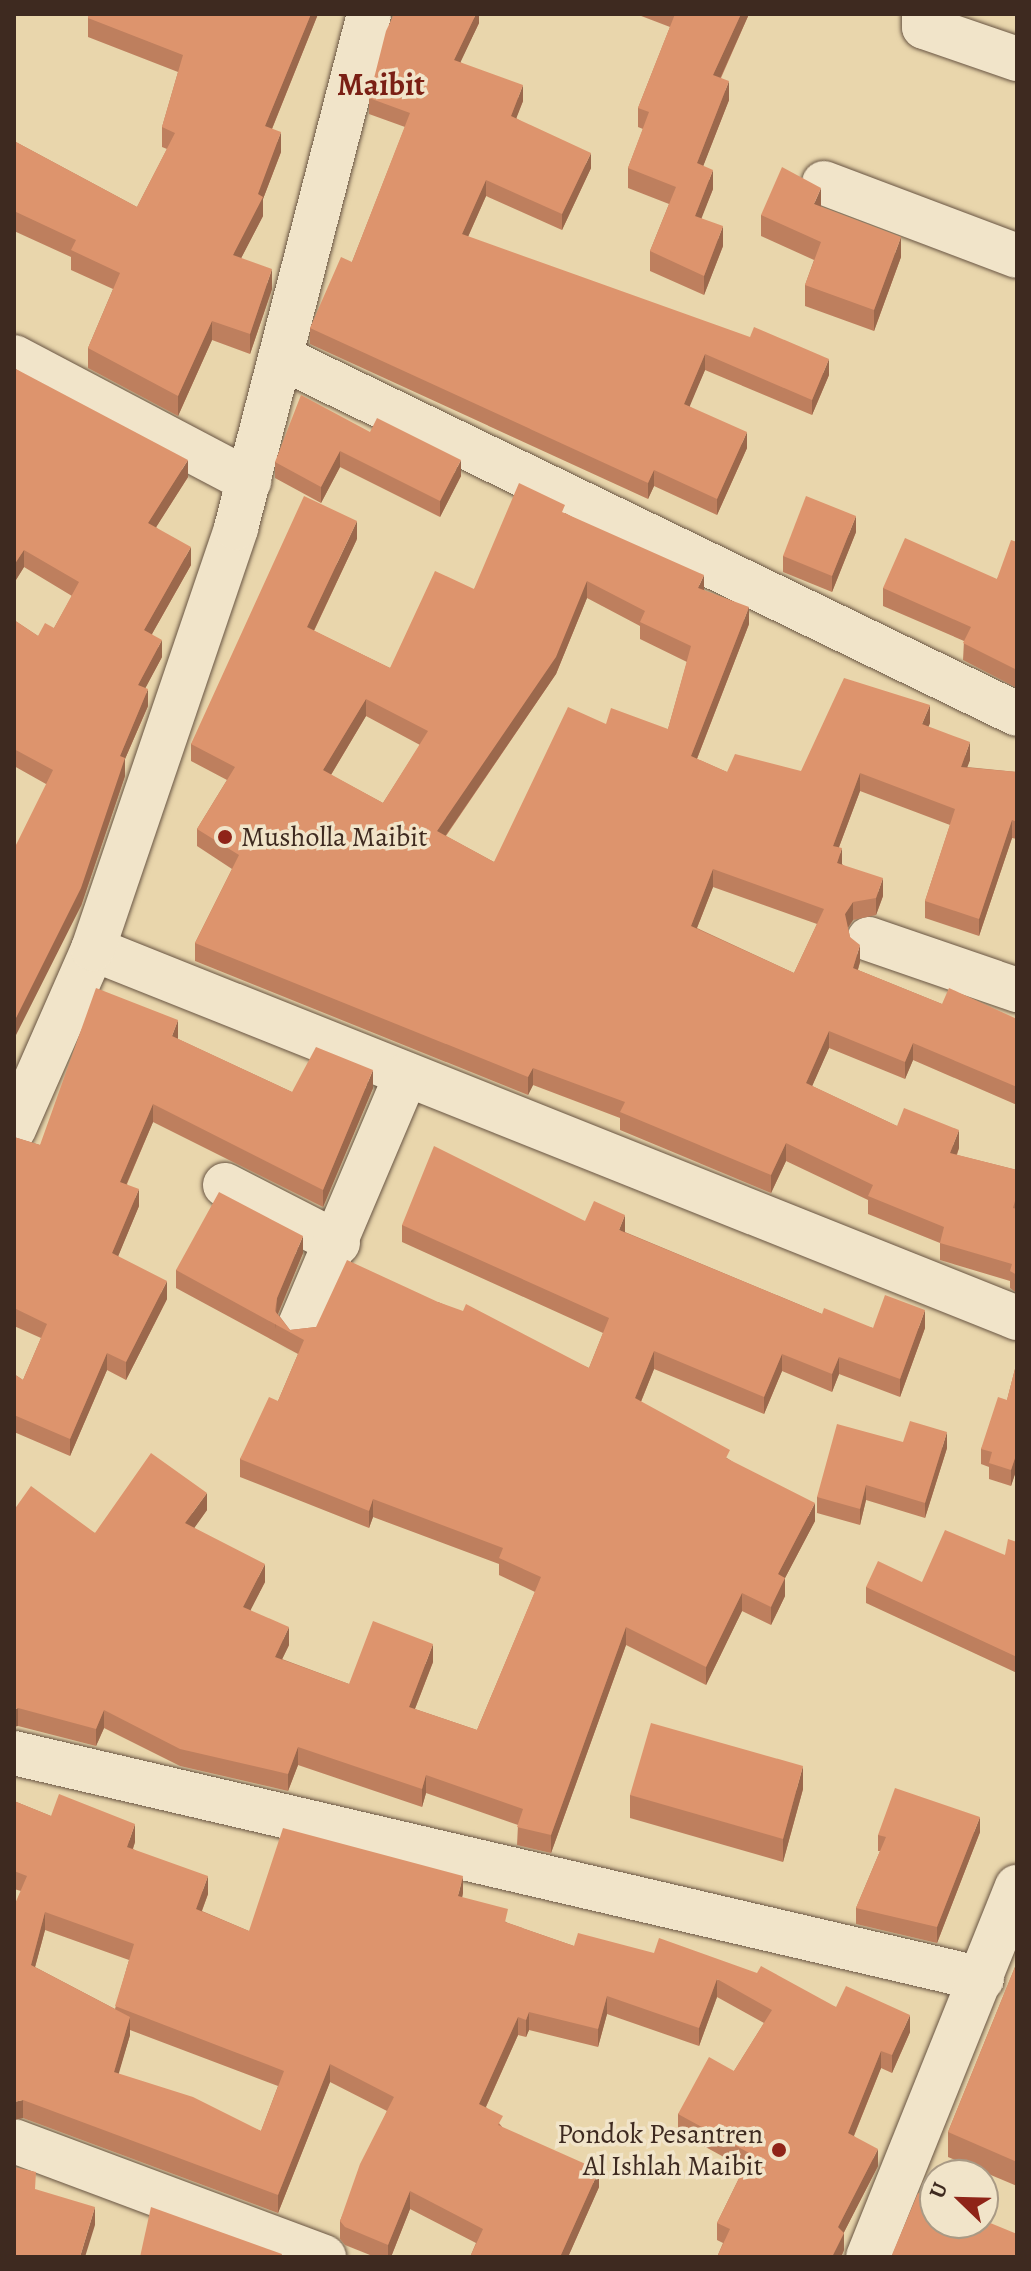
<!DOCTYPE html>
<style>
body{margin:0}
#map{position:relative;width:1031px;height:2271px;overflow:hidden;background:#e9d6ac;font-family:Alegreya,serif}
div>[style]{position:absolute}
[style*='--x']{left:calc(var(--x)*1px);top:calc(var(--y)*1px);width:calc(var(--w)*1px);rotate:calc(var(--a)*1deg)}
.roads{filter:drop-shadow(0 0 2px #695543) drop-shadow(0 0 2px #695543)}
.minor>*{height:44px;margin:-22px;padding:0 22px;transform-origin:22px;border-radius:22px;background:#f1e4c9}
.wall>*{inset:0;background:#be7f5e}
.shaded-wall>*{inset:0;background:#9b684c}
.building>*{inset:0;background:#dd946d}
.dots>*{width:22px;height:22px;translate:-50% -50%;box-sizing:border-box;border:4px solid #f1e4c9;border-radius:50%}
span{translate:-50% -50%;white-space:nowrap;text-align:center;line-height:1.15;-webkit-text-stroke:7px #f1e4c9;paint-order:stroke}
.poi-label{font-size:28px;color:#3e2a20}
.left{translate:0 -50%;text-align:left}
.right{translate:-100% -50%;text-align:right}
.quarter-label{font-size:32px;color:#7a1f14;font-weight:700}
.frame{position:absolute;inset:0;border:16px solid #3e2a20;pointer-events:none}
.north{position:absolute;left:919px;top:2159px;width:80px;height:80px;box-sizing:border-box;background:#f1e4c9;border:2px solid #a99a85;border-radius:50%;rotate:293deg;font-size:22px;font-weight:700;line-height:32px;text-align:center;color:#3e2a20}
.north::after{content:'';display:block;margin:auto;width:28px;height:36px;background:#8f2418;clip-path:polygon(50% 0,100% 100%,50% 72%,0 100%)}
</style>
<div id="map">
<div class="roads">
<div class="minor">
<i style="--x:924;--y:14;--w:13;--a:90"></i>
<i style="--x:924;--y:27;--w:98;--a:19"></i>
<i style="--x:824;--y:183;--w:206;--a:20.7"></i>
<i style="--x:14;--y:357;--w:266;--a:27.8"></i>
<i style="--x:284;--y:359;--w:814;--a:25.84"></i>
<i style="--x:869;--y:939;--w:157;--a:19"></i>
<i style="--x:93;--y:949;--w:995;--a:21.77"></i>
<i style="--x:14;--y:1129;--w:197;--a:-66.3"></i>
<i style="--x:93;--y:949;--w:445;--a:-71.2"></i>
<i style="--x:236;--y:528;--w:531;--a:-75.49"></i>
<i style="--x:225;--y:1185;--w:127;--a:27.2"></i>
<i style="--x:300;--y:1325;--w:272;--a:-67"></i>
<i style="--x:14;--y:1753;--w:994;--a:13.14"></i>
<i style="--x:14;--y:2141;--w:331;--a:20.5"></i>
<i style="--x:868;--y:2257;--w:399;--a:-68.1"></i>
</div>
</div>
<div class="wall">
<i style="clip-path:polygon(89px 14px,318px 14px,272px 129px,281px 152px,263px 199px,263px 216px,241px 258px,272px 289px,250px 354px,212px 340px,178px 416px,88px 368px,88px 348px,113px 289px,71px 270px,71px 257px,14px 231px,14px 141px,137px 207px,167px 149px,162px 147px,162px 127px,178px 72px,88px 37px,88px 18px)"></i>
<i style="clip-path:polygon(479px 14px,479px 23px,460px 62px,523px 101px,516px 118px,591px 168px,562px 230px,486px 196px,468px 237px,829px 375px,812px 415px,705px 370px,689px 406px,747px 448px,717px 515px,654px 486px,648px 499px,310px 344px,310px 328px,352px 262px,405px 127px,369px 114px,369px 98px)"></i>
<i style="clip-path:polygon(636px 14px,749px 14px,721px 78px,729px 100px,703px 166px,713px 189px,701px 218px,723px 246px,704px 295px,650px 271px,650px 251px,669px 204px,628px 188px,628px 168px,643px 129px,638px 127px,638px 108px,670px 27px)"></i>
<i style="clip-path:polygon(821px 207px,901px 257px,874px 331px,805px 306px,805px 285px,814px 260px,761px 236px,761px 215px)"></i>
<i style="clip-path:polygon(14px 368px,188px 477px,156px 527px,191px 565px,152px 634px,162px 657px,145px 688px,148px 706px,125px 759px,125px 776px,81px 906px,46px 784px,14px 766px,14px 620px,38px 636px,54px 628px,72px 596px,24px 567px,14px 583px)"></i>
<i style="clip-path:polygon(370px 432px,461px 476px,440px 517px,340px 467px,321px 503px,275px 478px,275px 462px)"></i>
<i style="clip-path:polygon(evenodd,565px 513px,704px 590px,749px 624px,697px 759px,727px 772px,801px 771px,930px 723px,928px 727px,970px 760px,967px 767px,1017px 772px,1017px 839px,1012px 838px,979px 936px,925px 918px,925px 901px,950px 825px,860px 791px,839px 847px,842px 864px,883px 896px,876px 915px,853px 920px,848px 928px,850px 937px,860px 962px,858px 970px,942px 1004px,1017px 1019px,1017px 1105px,913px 1060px,905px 1079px,829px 1048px,812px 1086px,897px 1126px,959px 1148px,957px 1155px,1017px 1170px,1017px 1293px,1010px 1288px,1010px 1281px,940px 1260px,940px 1243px,868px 1214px,868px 1200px,786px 1161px,771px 1193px,620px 1130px,620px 1118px,533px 1085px,528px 1095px,195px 961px,195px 943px,232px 869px,197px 846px,197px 829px,227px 780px,191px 761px,191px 744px,357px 539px,314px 631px,390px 668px,474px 589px,565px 513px,587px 598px,640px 626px,640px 639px,687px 662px,668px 729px,494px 862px,446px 836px,556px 674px,587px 598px,565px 513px,366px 716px,420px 745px,383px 803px,331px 775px,366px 716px,565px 513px,713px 887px,817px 924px,794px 973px,697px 928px,713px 887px)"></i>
<i style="clip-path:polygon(856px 532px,832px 592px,783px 572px,783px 556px)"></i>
<i style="clip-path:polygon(1017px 542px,1017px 688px,963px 660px,964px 641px,883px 606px,883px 588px,997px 579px)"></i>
<i style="clip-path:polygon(178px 1038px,178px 1039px,292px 1092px,373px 1088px,323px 1207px,153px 1122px,127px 1184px,139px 1206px,118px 1256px,167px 1299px,126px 1380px,107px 1370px,70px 1456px,14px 1432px,14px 1374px,23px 1380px,41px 1338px,14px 1326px,14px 1137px,40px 1145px)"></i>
<i style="clip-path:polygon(585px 1221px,625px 1232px,822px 1314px,873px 1328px,925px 1328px,900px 1397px,839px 1374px,832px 1392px,782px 1371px,764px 1414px,654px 1369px,641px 1402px,730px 1460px,815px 1521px,785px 1578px,785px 1596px,771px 1625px,742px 1611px,706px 1685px,626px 1645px,551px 1853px,517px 1845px,518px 1825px,426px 1793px,422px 1807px,298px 1765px,288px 1791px,180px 1766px,104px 1728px,96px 1746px,18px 1726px,14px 1510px,95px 1533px,207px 1510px,194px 1528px,265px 1582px,250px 1610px,289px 1645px,282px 1659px,349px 1684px,433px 1662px,415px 1709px,477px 1730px,535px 1592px,499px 1575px,499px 1564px,373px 1517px,369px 1528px,240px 1477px,240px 1459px,278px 1401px,298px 1354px,176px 1288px,176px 1270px,303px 1253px,278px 1314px,290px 1330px,316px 1327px,438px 1302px,589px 1368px,603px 1333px,402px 1242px,402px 1225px)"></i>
<i style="clip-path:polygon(1017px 1361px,1017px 1468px,1011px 1486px,989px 1479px,989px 1467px,981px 1464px,981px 1449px,1007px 1400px)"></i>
<i style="clip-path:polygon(903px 1442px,947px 1448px,925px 1518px,866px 1500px,860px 1525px,817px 1513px,817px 1497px)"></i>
<i style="clip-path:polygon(1017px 1542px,1017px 1673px,866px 1603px,866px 1587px,922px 1582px,1005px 1555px)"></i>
<i style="clip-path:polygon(803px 1789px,783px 1862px,630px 1818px,630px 1795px)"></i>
<i style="clip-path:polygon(evenodd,14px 1801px,51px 1816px,135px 1842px,133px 1849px,208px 1894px,202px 1911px,249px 1931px,463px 1893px,462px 1898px,508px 1923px,574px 1946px,836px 2007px,910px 2032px,892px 2073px,881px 2068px,854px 2136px,878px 2166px,844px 2232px,844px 2250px,841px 2257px,717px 2257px,723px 2243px,717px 2240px,717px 2223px,744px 2168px,678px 2132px,678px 2114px,734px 2071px,764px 2023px,717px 1997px,699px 2046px,607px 2014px,598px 2047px,529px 2030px,526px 2037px,518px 2035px,486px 2107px,503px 2128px,599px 2187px,568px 2257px,470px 2257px,476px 2243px,410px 2209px,391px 2257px,375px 2257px,345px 2245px,340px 2239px,340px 2221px,387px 2111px,330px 2082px,278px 2213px,23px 2118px,21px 1891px,14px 1889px,14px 1801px,45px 1930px,129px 1960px,115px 2009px,35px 1967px,45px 1930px,14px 1801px,130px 2030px,278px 2086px,261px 2131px,118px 2074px,130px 2035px,130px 2030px)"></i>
<i style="clip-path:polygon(980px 1832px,937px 1943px,856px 1924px,856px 1908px,880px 1851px,878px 1851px,878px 1835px)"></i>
<i style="clip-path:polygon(1017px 1962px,1017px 2186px,948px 2157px,948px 2132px)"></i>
</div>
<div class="shaded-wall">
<i style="clip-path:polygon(311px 14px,318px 14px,265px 146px,265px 126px)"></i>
<i style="clip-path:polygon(476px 14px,479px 14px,479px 23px,454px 76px,454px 60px)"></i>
<i style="clip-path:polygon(741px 14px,749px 14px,713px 94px,713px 75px)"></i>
<i style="clip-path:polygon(729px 81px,729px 100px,697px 182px,697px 163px)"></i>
<i style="clip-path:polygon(523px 85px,523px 101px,511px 132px,511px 116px)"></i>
<i style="clip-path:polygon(281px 132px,281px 152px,263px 199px,263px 216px,233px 274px,233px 255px)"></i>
<i style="clip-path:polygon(591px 153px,591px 168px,562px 230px,562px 214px)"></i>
<i style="clip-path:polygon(713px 170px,713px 189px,695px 235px,695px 216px)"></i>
<i style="clip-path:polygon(486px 180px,486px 196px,462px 250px,462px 234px)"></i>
<i style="clip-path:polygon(821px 188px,821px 209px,814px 204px)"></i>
<i style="clip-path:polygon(723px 226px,723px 246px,704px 295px,704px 276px)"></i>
<i style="clip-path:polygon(901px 237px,901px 257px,874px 331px,874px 310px)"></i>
<i style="clip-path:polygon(272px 269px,272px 289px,250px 354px,250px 334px)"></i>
<i style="clip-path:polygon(212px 321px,212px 340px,178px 416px,178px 396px)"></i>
<i style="clip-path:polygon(705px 354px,705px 370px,684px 420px,684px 404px)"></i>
<i style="clip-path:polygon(829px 359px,829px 375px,812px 415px,812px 400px)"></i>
<i style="clip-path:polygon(747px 432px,747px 448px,717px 515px,717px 499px)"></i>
<i style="clip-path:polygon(340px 451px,340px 467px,321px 503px,321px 487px)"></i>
<i style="clip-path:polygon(188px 460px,188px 477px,148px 540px,148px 523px)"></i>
<i style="clip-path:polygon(461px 460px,461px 476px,440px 517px,440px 501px)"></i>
<i style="clip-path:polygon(654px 470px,654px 486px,648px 499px,648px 483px)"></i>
<i style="clip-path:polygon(856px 516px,856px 532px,832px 592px,832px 576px)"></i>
<i style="clip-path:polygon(357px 521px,357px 539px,307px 645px,307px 627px)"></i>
<i style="clip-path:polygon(191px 547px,191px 565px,144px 648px,144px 630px)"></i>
<i style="clip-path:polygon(24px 550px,24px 567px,14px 583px,14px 565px)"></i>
<i style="clip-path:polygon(704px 575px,704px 592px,698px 588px)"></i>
<i style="clip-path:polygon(587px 581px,587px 598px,556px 674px,437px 848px,437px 831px)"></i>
<i style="clip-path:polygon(749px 607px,749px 624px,691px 774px,691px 756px)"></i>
<i style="clip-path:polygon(162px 640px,162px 657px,138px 702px,138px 685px)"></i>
<i style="clip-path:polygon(148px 689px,148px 706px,125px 759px,125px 776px,81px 906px,14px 1039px,14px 1022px,120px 756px)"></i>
<i style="clip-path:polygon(366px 699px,366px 716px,323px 788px,323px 770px)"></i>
<i style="clip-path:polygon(930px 705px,930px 723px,922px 742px,922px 724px)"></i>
<i style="clip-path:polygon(970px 742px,970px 760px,961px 784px,961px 767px)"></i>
<i style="clip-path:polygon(860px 773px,860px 791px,833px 863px,833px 846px)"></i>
<i style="clip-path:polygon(1012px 820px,1012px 838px,979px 936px,979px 919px)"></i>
<i style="clip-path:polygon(842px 848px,842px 866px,837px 863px)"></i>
<i style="clip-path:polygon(713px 869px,713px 887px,691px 943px,691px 926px)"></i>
<i style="clip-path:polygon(883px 878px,883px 896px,876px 915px,876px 898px)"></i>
<i style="clip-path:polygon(853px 902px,853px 920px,845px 932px,845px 914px)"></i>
<i style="clip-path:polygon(860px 945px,860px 962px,853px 985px,853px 968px)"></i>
<i style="clip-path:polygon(178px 1020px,178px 1038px,172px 1053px,172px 1036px)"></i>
<i style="clip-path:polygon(829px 1031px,829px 1048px,806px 1100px,806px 1083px)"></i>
<i style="clip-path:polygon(913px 1043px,913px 1060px,905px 1079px,905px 1062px)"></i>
<i style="clip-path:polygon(533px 1068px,533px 1085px,528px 1095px,528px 1077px)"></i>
<i style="clip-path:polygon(373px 1070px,373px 1088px,323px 1207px,323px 1190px)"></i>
<i style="clip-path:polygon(153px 1104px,153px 1122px,120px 1199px,120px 1182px)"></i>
<i style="clip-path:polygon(959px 1130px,959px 1148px,950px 1171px,950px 1153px)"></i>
<i style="clip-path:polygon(786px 1143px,786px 1161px,771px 1193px,771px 1175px)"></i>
<i style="clip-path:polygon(139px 1189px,139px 1206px,112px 1271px,112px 1253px)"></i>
<i style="clip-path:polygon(625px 1215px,625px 1233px,619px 1230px)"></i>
<i style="clip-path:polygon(303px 1236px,303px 1253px,277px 1316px,275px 1329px,277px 1298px)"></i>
<i style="clip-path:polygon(167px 1281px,167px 1299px,126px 1380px,126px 1362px)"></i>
<i style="clip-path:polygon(925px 1310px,925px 1328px,900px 1397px,900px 1379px)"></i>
<i style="clip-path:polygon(654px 1351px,654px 1369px,635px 1416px,635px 1398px)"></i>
<i style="clip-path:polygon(107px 1353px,107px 1370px,70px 1456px,70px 1439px)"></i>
<i style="clip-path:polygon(782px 1354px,782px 1371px,764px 1414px,764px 1397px)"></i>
<i style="clip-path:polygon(839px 1357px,839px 1374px,832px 1392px,832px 1374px)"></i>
<i style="clip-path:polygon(947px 1432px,947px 1448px,925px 1518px,925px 1503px)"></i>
<i style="clip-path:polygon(1017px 1452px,1017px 1468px,1011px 1486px,1011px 1470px)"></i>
<i style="clip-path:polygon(866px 1485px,866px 1500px,860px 1525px,860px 1509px)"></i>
<i style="clip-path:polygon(207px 1493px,207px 1510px,185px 1541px,185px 1523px)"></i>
<i style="clip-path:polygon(373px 1499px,373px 1517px,369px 1528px,369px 1511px)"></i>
<i style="clip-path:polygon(815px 1503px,815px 1521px,785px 1578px,785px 1596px,771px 1625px,771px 1607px,778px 1574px)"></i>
<i style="clip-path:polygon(265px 1564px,265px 1582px,243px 1625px,243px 1607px)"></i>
<i style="clip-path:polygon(742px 1593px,742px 1611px,706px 1685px,706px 1667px)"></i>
<i style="clip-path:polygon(289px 1627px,289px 1645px,275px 1674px,275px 1657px)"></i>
<i style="clip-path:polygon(626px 1627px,626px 1645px,551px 1853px,551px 1835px)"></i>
<i style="clip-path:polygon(433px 1644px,433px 1662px,409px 1724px,409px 1707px)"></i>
<i style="clip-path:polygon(18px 1708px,18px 1726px,14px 1727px,14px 1710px)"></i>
<i style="clip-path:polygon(104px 1710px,104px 1728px,96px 1746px,96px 1729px)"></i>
<i style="clip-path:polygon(298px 1747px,298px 1765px,288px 1791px,288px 1774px)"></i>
<i style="clip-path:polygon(803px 1766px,803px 1789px,783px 1862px,783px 1839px)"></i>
<i style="clip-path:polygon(426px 1775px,426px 1793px,422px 1807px,422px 1789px)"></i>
<i style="clip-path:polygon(980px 1817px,980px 1832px,937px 1943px,937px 1927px)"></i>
<i style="clip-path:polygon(135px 1824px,135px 1842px,127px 1865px,127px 1847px)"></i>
<i style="clip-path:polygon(208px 1876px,208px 1894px,196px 1926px,196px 1909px)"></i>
<i style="clip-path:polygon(463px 1876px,463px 1893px,458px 1914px,458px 1896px)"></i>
<i style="clip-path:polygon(45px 1912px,45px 1930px,31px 1982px,31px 1965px)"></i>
<i style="clip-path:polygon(717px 1979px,717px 1997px,699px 2046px,699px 2028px)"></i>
<i style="clip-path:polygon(607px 1996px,607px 2014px,598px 2047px,598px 2029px)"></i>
<i style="clip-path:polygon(529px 2012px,529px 2030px,526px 2037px,526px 2020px)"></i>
<i style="clip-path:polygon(910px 2015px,910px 2032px,892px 2073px,892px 2055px)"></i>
<i style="clip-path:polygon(130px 2017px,130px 2035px,114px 2090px,114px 2072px)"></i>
<i style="clip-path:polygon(518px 2017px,518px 2035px,479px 2122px,479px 2104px)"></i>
<i style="clip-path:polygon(881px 2051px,881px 2068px,848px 2150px,848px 2133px)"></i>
<i style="clip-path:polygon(330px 2064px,330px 2082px,278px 2213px,278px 2195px)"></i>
<i style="clip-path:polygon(23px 2100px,23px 2118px,14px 2120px,14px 2102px)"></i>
<i style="clip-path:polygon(878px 2149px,878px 2166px,838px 2244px,838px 2227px)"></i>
<i style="clip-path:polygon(599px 2170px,599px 2187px,568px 2257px,560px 2257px)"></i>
<i style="clip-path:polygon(410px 2191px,410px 2209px,391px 2257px,388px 2257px,388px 2245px)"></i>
<i style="clip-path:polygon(95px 2207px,95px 2225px,85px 2257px,80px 2257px)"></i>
<i style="clip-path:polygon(844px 2233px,844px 2250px,841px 2257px,832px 2257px)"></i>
</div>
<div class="building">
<i style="clip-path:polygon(89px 14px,311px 14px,265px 126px,281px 132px,258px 194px,263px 197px,233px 255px,272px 269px,250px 334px,212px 321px,178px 396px,88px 348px,120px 273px,71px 250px,76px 240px,14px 211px,14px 141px,137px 207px,175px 133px,162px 127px,183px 55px,88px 18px)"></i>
<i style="clip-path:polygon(394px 14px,476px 14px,454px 60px,523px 85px,511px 116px,591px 153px,562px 214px,486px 180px,462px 234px,750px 337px,754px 327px,829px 359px,812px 400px,705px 354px,684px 404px,747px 432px,717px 499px,654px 470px,648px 483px,310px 328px,341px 257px,352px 262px,410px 113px,369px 98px,386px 31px)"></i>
<i style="clip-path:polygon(675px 14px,741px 14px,713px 75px,729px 81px,697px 163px,713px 170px,695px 216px,723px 226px,704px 276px,650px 251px,676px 187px,628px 168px,649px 112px,638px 108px)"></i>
<i style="clip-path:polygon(782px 167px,821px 188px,814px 204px,901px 237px,874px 310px,805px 285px,821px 242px,761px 215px)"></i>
<i style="clip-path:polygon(14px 368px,188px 460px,148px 523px,191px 547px,144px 630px,162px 640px,138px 685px,148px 689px,120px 756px,125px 758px,81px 888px,14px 1022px,14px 849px,53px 770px,14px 749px,14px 620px,38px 636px,45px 623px,54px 628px,79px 582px,24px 550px,14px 565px)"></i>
<i style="clip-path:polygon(301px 395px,370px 432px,377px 418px,461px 460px,440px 501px,340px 451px,321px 487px,275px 462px)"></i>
<i style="clip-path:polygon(evenodd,519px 483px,565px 505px,562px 512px,704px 575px,698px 588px,749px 607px,691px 756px,727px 772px,735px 754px,801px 771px,844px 678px,930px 705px,922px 724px,970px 742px,961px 767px,1017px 772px,1017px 822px,1012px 820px,979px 919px,925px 901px,955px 809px,860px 773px,833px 846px,842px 848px,837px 863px,883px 878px,876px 898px,853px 902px,845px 914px,850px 937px,860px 945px,853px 968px,942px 1004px,949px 988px,1017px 1019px,1017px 1087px,913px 1043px,905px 1062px,829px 1031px,806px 1083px,897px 1126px,904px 1108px,959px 1130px,950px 1153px,1017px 1170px,1017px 1194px,1013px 1208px,1017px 1209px,1017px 1275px,1010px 1271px,1012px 1264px,940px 1243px,944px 1227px,868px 1196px,873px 1185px,786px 1143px,771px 1175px,620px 1112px,625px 1102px,533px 1068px,528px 1077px,195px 943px,239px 855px,197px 829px,235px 767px,191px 744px,304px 496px,357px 521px,307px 627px,390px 668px,435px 571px,474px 589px,519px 483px,587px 581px,645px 611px,640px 622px,691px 646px,668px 729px,611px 708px,606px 724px,568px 707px,494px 862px,437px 831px,556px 657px,587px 581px,519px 483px,366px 699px,428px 731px,383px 803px,323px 770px,366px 699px,519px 483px,713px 869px,824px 909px,794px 973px,691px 926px,713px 869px)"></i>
<i style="clip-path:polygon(806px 496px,856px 516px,832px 576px,783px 556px)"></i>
<i style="clip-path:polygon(905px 538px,997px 579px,1011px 540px,1017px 542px,1017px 670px,963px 643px,971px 627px,883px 588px)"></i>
<i style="clip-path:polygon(96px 988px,178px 1020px,172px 1036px,292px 1092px,316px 1047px,373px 1070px,323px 1190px,153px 1104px,120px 1182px,139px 1189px,112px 1253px,167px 1281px,126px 1362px,107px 1353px,70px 1439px,14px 1415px,14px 1374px,23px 1380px,47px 1324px,14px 1308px,14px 1137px,40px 1145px)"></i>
<i style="clip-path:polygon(434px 1146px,585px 1221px,594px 1201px,625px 1215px,619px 1230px,822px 1314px,824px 1308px,873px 1328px,885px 1295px,925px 1310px,900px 1379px,839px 1357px,832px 1374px,782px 1354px,764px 1397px,654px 1351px,635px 1398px,730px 1450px,726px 1458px,815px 1503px,778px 1574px,785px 1578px,771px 1607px,742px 1593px,706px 1667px,626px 1627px,551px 1835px,517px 1827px,523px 1809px,426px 1775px,422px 1789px,298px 1747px,288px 1774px,180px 1749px,104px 1710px,96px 1729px,18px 1708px,14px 1710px,14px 1510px,31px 1486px,95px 1533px,151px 1453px,207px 1493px,185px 1523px,265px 1564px,243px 1607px,289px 1627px,275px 1657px,349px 1684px,373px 1621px,433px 1644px,409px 1707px,477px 1730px,541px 1577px,499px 1558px,503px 1548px,373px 1499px,369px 1511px,240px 1459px,269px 1397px,278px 1401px,304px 1340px,176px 1270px,219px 1192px,303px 1236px,277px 1298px,275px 1311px,290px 1330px,316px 1327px,347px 1260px,438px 1302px,463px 1311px,466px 1304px,589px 1368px,609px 1318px,402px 1225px)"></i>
<i style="clip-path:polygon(1017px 1361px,1017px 1452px,1011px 1470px,989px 1463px,992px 1452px,981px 1449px,998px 1397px,1007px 1400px)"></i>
<i style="clip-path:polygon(910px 1421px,947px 1432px,925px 1503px,866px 1485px,860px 1509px,817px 1497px,837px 1424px,903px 1442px)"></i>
<i style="clip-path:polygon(945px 1530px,1005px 1555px,1008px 1539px,1017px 1542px,1017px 1657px,866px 1587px,878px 1561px,922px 1582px)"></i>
<i style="clip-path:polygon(651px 1723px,803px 1766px,783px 1839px,630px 1795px)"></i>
<i style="clip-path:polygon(895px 1788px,980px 1817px,937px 1927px,856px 1908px,886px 1837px,878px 1835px)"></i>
<i style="clip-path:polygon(evenodd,59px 1794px,135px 1824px,127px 1847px,208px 1876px,196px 1909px,249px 1931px,283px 1828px,463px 1876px,458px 1896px,508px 1909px,505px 1922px,574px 1946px,578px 1933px,654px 1953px,659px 1938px,757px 1973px,761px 1966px,836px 2007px,846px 1986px,910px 2015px,892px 2055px,881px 2051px,848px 2133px,878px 2149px,838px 2227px,844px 2233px,832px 2257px,717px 2257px,730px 2229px,717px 2223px,751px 2154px,678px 2114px,709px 2057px,734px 2071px,772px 2010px,717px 1979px,699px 2028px,607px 1996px,598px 2029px,529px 2012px,526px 2020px,518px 2017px,479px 2104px,503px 2116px,498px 2125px,599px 2170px,560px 2257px,470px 2257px,483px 2229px,410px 2191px,388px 2245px,345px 2227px,340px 2221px,360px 2164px,394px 2097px,330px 2064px,278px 2195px,23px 2100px,14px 2102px,14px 1906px,27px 1876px,14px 1871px,14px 1801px,51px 1816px,59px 1794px,45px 1912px,134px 1944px,115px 2006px,284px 2071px,261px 2131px,193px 2097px,114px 2072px,130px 2017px,31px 1965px,45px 1912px)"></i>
<i style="clip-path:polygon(1017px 1962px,1017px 2162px,948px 2132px)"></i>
<i style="clip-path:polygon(14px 2167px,36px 2172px,35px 2189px,95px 2207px,80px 2257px,14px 2257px)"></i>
<i style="clip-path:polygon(918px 2193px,935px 2200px,935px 2223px,983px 2223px,983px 2220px,1017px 2234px,1017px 2257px,891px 2257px)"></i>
<i style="clip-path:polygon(151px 2207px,282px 2254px,281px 2257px,140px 2257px)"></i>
</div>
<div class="dots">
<i style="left:225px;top:837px;background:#8f2418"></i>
<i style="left:779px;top:2150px;background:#8f2418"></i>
</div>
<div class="poi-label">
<span class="left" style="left:241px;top:837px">Musholla Maibit</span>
<span class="right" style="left:763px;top:2150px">Pondok Pesantren<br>Al Ishlah Maibit</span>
</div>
<div class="quarter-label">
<span style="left:381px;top:84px">Maibit</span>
</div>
<div class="frame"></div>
<div class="north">U</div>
</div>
